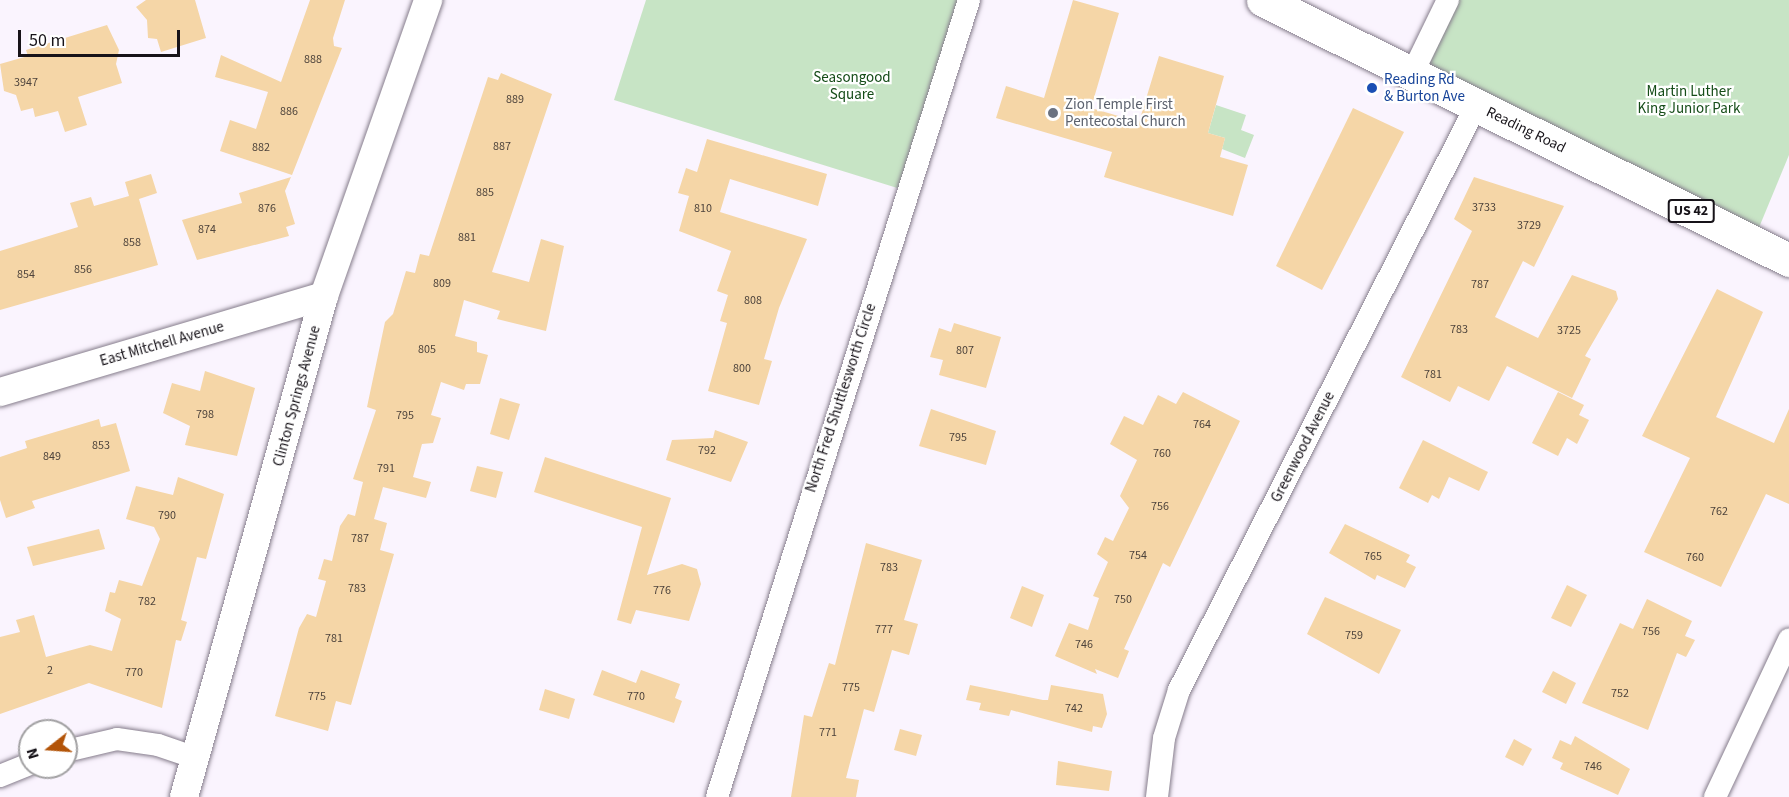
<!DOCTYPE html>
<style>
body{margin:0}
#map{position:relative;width:1789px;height:797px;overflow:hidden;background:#faf4fe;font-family:"Source Sans 3",sans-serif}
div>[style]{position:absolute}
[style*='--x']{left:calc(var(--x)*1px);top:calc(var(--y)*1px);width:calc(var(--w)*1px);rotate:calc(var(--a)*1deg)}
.green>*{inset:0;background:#c7e4c5}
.building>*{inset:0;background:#f5d6a7}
.roads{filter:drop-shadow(0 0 2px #867d8c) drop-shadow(0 0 2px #867d8c)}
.minor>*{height:22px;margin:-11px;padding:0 11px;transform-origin:11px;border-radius:11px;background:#fff}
.tertiary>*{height:28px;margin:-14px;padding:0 14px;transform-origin:14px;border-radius:14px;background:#fff}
.primary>*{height:33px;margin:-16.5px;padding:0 16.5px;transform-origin:16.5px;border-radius:16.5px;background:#fff}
.dots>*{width:16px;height:16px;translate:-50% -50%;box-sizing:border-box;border:3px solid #fff;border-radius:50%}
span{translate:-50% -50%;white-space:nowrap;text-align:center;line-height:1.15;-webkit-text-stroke:4.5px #fff;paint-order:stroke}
.number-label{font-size:12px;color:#4e443c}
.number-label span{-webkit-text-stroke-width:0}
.shield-label span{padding:2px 4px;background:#fff;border:2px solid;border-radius:4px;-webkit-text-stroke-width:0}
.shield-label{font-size:14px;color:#171319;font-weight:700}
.park-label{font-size:15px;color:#154c18}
.transit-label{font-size:15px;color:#164399}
.left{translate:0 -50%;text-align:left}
.worship-label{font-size:15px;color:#5b616d}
.street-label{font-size:15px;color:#171319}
.north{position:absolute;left:18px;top:719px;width:60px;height:60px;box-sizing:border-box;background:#fff;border:2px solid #a2a1a3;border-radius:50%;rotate:253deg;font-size:16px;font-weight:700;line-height:24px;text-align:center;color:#171319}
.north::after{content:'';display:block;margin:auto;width:21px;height:27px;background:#b35408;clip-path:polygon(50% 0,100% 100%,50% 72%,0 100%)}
.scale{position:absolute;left:18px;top:30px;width:162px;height:27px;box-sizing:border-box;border:3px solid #171319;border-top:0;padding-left:8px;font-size:18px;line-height:21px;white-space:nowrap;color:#171319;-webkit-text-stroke:4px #fff;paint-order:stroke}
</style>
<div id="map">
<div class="green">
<i style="clip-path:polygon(646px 0,969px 0,907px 191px,614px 100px)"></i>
<i style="clip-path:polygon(1448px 0,1789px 0,1789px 155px,1753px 242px,1412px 74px)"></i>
<i style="clip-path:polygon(1216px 105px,1246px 115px,1241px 130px,1254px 135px,1245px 158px,1222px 149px,1225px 138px,1208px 133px)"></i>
</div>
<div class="building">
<i style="clip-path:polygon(146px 0,195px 0,206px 38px,161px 52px,157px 39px,148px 38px,147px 20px,136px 7px)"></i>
<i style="clip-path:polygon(310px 0,345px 0,333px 38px,334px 46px,342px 48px,292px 175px,220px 151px,230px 120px,256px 129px,268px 92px,215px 77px,221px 55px,281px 82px)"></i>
<i style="clip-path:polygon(1073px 0,1119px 13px,1091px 108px,1139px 122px,1159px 56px,1224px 76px,1208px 133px,1225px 138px,1220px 157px,1248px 165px,1233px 216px,1104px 177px,1112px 152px,996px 118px,1006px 86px,1044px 98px)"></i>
<i style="clip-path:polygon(107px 25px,119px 50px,116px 64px,122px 83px,78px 97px,87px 125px,65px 132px,58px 111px,35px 117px,33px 108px,21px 111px,16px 95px,4px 91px,0 64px,28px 56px,26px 50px)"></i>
<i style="clip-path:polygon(501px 73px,552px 94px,492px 272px,529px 282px,541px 239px,564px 246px,546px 331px,497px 319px,500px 311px,464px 300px,455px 336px,477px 342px,477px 352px,488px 355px,480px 384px,466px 384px,464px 390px,441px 382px,431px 415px,441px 418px,433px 443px,422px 444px,413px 477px,431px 482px,426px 498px,383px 487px,374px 519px,387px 523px,380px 550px,394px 554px,351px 705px,336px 701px,328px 731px,275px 716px,299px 628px,307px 614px,316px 617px,326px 581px,318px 579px,324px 559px,332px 561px,340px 526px,348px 514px,355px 516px,363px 482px,353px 479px,376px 410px,367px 407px,385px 322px,393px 314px,406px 271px,415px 273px,420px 254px,429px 256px,488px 77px,498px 80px)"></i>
<i style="clip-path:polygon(1353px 108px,1404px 132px,1322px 290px,1276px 266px)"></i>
<i style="clip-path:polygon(707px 139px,827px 174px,818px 206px,730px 179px,720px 212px,807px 239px,779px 308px,764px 359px,772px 361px,759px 405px,708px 391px,727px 323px,720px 321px,728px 295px,717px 291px,731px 251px,679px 231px,689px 196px,678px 193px,686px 168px,697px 172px)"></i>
<i style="clip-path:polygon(151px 174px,157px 193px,139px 199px,158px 265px,0 310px,0 251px,78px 227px,70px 203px,91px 197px,94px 206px,129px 196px,125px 182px)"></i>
<i style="clip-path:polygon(291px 177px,285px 191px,295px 224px,286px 227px,289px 236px,197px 260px,182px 220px,242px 203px,239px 193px)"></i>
<i style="clip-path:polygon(1474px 177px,1564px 206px,1534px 267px,1523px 261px,1495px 317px,1538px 338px,1572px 275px,1616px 291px,1618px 299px,1585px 356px,1591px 359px,1572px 398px,1507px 366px,1489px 401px,1458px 386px,1450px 402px,1401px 377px,1472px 231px,1454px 219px)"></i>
<i style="clip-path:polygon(1717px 289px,1763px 312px,1716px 417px,1774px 443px,1789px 409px,1789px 504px,1766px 494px,1721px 587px,1644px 552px,1690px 458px,1642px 436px)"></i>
<i style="clip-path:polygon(954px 323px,1001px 337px,986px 388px,939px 375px,943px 360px,930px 357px,939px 328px,951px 332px)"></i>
<i style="clip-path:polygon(205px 371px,255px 388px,237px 456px,185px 445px,190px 426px,163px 413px,172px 383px,200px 391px)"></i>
<i style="clip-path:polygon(1183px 392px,1240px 421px,1170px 567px,1163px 563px,1124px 649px,1129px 651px,1118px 678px,1095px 669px,1097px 674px,1055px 656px,1069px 623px,1088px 630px,1099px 598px,1093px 596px,1108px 562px,1097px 554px,1105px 537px,1113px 541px,1129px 508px,1120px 496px,1137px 460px,1110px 444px,1124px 416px,1143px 425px,1158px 395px,1176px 404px)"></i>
<i style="clip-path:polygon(1558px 392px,1584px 405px,1579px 415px,1589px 420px,1577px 444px,1567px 438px,1558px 456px,1532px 443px)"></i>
<i style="clip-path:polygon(500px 398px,520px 404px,509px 440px,490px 434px)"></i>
<i style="clip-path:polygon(931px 409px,996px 431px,986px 465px,919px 446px)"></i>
<i style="clip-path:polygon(99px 419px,101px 427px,116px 423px,130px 471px,32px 501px,35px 508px,6px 518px,0 500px,0 457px,27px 448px,25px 441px)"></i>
<i style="clip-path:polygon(715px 430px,748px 442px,731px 482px,666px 460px,672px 440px,713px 438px)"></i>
<i style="clip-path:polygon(1423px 440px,1488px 472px,1479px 491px,1449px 477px,1439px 499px,1432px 495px,1428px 503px,1399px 488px)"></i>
<i style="clip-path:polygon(545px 457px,671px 498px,647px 575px,682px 564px,697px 569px,701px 584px,689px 621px,636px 610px,631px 624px,617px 620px,642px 527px,534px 492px)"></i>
<i style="clip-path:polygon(477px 466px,503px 472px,496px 498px,470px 491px)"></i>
<i style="clip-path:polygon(178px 477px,224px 494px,206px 559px,197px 557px,181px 620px,187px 622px,181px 641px,176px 640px,162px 708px,89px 683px,0 714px,0 637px,20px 632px,16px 620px,34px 615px,46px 657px,90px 645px,112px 651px,121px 619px,105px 611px,110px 592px,115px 593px,119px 580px,142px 586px,160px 539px,154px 527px,126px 519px,136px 486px,173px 495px)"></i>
<i style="clip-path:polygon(1345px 524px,1410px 555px,1406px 562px,1416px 567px,1405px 588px,1377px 575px,1375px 580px,1329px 553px)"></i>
<i style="clip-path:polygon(99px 529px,105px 549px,33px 566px,27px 547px)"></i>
<i style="clip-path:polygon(866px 543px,922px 560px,904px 620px,918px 624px,909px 655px,892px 650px,874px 712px,864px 709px,846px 778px,859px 780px,856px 797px,791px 797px,804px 715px,812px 717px,829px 663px,835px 665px)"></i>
<i style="clip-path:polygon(1567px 585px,1587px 595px,1571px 627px,1551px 618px)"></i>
<i style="clip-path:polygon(1022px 586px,1044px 595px,1032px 627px,1010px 618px)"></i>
<i style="clip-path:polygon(1325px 597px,1401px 630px,1379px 674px,1307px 634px)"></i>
<i style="clip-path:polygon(1647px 599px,1692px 621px,1685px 636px,1695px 640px,1686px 657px,1677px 653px,1648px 730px,1582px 703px,1620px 623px,1633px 629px)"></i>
<i style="clip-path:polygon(602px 670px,636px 683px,641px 670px,680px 684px,675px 698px,682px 701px,674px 723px,593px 695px)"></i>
<i style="clip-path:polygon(1553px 671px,1576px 683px,1566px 704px,1542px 692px)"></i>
<i style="clip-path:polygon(970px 685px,1043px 700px,1048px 700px,1051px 685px,1103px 694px,1107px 714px,1102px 728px,1093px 726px,1092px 732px,1011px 710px,1009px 716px,979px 710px,981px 703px,966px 700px)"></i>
<i style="clip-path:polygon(545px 689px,575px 699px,569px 719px,539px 710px)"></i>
<i style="clip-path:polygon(900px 729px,922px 735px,916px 756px,894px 750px)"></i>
<i style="clip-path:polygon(1575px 736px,1630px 769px,1618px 795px,1560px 769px,1563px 763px,1552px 758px,1560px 740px,1571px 745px)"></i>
<i style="clip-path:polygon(1514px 739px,1532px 749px,1523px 766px,1505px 757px)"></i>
<i style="clip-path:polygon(1058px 761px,1112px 771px,1109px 791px,1056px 785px)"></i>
</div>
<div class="roads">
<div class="minor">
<i style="--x:1412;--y:74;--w:82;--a:-64.1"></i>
<i style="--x:66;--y:751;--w:52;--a:-13.2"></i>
<i style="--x:117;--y:739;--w:41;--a:8.3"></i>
<i style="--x:158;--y:745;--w:39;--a:19"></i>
<i style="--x:0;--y:776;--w:32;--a:-22"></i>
<i style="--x:717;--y:797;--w:836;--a:-72.45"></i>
<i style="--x:1157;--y:797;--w:59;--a:-83.2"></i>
<i style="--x:1164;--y:738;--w:50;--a:-72.6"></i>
<i style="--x:1179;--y:690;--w:655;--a:-63.04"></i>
<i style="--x:1715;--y:797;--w:174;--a:-64.8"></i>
</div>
<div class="tertiary">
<i style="--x:0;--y:392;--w:338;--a:-16.5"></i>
<i style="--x:184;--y:797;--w:520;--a:-74.39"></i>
<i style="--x:324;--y:296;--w:314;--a:-70.6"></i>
</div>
<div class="primary">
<i style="--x:1263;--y:0;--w:587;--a:26.3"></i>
</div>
</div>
<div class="dots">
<i style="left:1372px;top:88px;background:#1a4fb4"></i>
<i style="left:1053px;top:113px;background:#6b7280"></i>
</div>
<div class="number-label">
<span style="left:313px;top:60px">888</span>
<span style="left:26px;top:83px">3947</span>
<span style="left:515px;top:100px">889</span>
<span style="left:289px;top:112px">886</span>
<span style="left:502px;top:147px">887</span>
<span style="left:261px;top:148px">882</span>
<span style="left:485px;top:193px">885</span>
<span style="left:1484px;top:208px">3733</span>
<span style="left:267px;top:209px">876</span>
<span style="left:703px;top:209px">810</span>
<span style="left:1529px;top:226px">3729</span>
<span style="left:207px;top:230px">874</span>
<span style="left:467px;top:238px">881</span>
<span style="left:132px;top:243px">858</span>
<span style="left:83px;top:270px">856</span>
<span style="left:26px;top:275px">854</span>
<span style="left:442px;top:284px">809</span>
<span style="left:1480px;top:285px">787</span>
<span style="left:753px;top:301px">808</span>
<span style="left:1459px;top:330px">783</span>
<span style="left:1569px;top:331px">3725</span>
<span style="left:427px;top:350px">805</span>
<span style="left:965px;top:351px">807</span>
<span style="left:742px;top:369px">800</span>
<span style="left:1433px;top:375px">781</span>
<span style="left:205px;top:415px">798</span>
<span style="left:405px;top:416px">795</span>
<span style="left:1202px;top:425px">764</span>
<span style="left:958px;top:438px">795</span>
<span style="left:101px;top:446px">853</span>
<span style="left:707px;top:451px">792</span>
<span style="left:1162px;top:454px">760</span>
<span style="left:52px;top:457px">849</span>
<span style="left:386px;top:469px">791</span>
<span style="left:1160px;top:507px">756</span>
<span style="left:1719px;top:512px">762</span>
<span style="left:167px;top:516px">790</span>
<span style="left:360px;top:539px">787</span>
<span style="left:1138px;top:556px">754</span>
<span style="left:1373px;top:557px">765</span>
<span style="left:1695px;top:558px">760</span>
<span style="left:889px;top:568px">783</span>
<span style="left:357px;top:589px">783</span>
<span style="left:662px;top:591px">776</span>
<span style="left:1123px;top:600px">750</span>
<span style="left:147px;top:602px">782</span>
<span style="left:884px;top:630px">777</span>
<span style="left:1651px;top:632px">756</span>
<span style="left:1354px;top:636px">759</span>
<span style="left:334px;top:639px">781</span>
<span style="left:1084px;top:645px">746</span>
<span style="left:50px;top:671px">2</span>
<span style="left:134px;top:673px">770</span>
<span style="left:851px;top:688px">775</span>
<span style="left:1620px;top:694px">752</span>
<span style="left:317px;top:697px">775</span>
<span style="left:636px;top:697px">770</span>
<span style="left:1074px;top:709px">742</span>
<span style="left:828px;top:733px">771</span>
<span style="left:1593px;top:767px">746</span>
</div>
<div class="shield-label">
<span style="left:1691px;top:211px">US 42</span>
</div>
<div class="park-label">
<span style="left:852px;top:86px">Seasongood<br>Square</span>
<span style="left:1689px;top:100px">Martin Luther<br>King Junior Park</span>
</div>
<div class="transit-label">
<span class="left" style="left:1384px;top:88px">Reading Rd<br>&amp; Burton Ave</span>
</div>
<div class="worship-label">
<span class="left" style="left:1065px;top:113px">Zion Temple First<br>Pentecostal Church</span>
</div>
<div class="street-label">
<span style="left:1526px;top:130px;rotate:26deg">Reading Road</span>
<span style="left:162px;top:344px;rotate:-16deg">East Mitchell Avenue</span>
<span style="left:297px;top:396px;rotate:-75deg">Clinton Springs Avenue</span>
<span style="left:841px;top:398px;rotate:-72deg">North Fred Shuttlesworth Circle</span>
<span style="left:1303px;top:447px;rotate:-63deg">Greenwood Avenue</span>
</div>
<div class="north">N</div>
<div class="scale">50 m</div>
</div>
